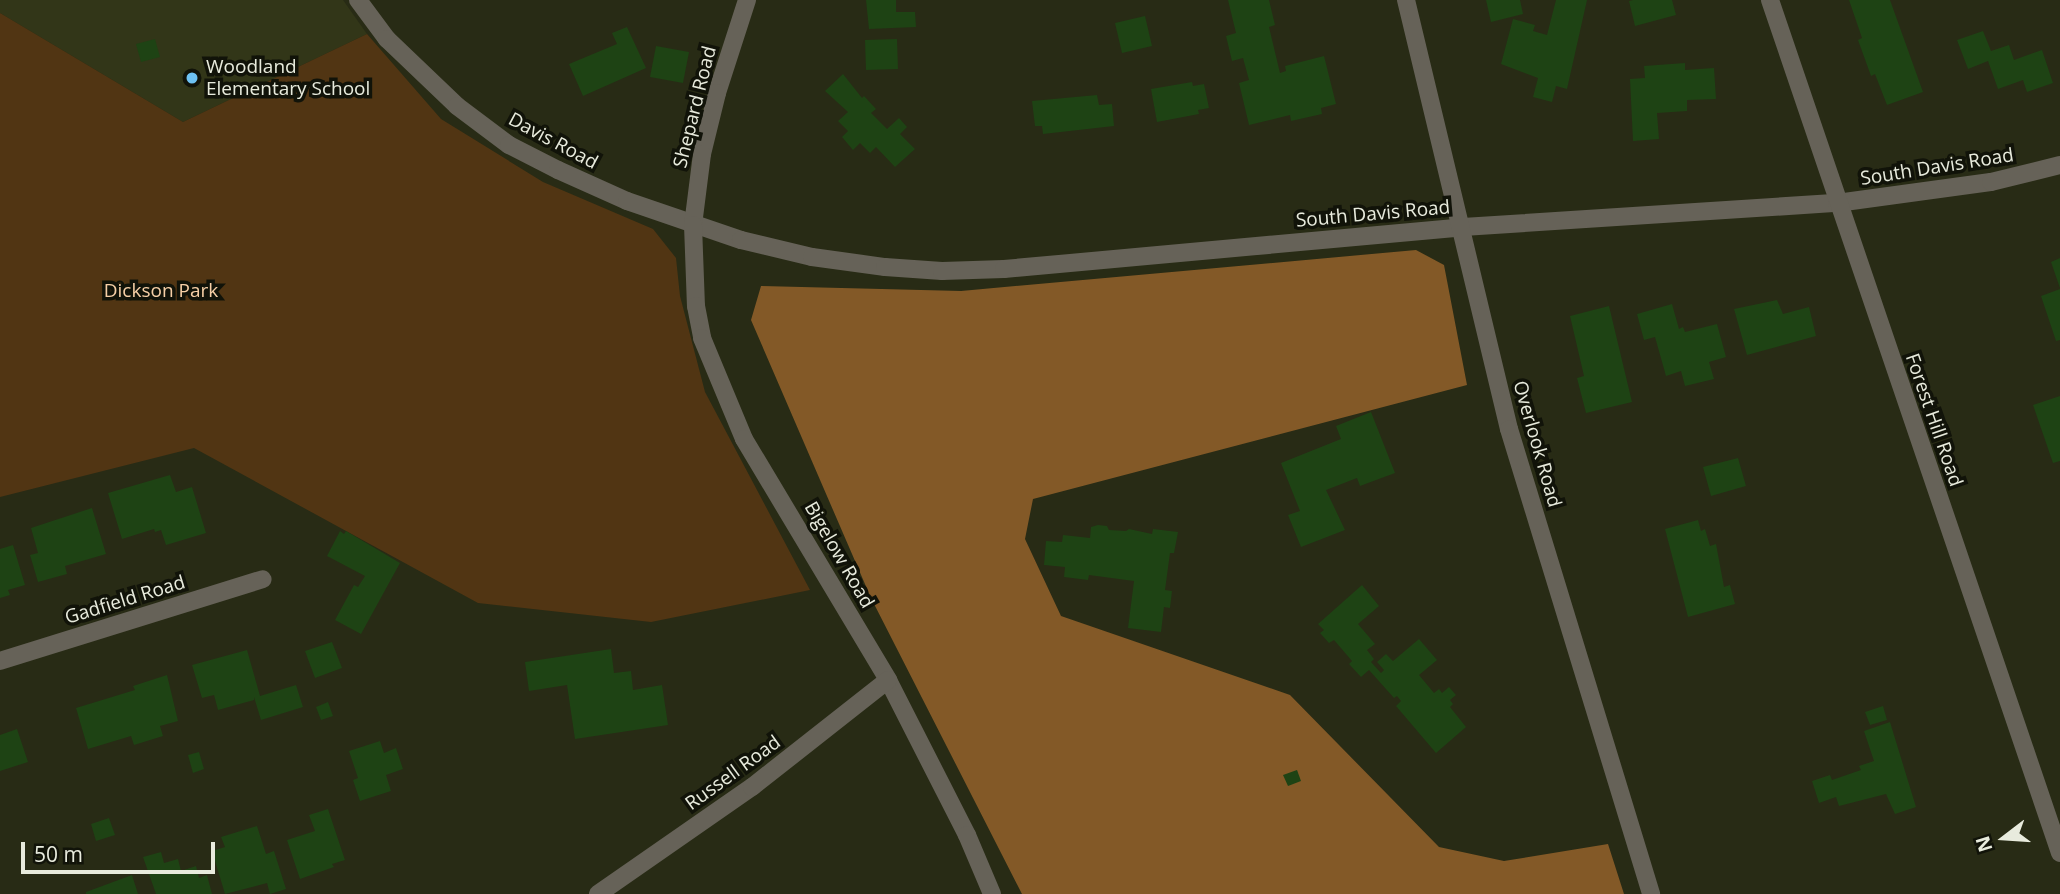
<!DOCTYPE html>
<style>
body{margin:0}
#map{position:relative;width:2060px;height:894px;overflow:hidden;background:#282b15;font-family:"Open Sans",sans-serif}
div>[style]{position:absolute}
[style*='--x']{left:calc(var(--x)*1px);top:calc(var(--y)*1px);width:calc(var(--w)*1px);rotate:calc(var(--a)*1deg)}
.built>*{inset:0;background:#323618}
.green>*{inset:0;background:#513513}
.forest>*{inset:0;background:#835927}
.building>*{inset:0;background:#1e4314}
.minor>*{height:18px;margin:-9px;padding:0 9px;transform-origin:9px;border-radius:9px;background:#666258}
.dots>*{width:19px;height:19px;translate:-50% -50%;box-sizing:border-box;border:4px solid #111309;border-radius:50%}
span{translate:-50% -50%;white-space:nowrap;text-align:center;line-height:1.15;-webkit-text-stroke:7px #111309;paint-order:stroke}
.poi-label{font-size:19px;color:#e8ebdd}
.left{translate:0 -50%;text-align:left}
.street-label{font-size:19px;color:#e8ebdd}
.park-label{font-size:19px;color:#f6cfa6}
.north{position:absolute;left:1969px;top:803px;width:70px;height:70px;-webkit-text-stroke:5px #111309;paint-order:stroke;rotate:253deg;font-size:19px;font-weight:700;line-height:28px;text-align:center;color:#e8ebdd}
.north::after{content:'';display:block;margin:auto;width:24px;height:32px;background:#e8ebdd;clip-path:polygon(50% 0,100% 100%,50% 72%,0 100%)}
.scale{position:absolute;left:21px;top:842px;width:194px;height:32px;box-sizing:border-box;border:4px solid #e8ebdd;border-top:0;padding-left:9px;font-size:21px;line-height:24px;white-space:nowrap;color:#e8ebdd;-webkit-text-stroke:5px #111309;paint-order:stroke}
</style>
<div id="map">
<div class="built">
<i style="clip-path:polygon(0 0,343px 0,367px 34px,183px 122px,0 13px)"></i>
</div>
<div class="green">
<i style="clip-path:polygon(0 13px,183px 122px,367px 34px,441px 119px,543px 182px,653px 229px,676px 258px,680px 296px,705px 392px,810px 590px,651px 622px,478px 603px,194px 448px,0 497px)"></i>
</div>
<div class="forest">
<i style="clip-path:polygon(1416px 250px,1444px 265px,1467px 385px,1033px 499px,1025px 539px,1061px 616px,1290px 695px,1439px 847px,1504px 861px,1608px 844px,1624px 894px,1022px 894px,871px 598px,751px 320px,761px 286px,961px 291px)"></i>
</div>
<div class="building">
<i style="clip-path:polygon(866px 0,896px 0,896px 12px,915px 12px,916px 27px,869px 29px)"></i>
<i style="clip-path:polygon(1228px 0,1269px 0,1275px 25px,1269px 27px,1280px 73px,1286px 71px,1285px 66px,1324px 56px,1336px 104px,1321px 108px,1322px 114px,1291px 121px,1290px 115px,1249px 125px,1239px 83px,1249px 80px,1243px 58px,1232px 61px,1226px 36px,1236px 33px)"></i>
<i style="clip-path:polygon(1486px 0,1520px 0,1523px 14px,1491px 22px)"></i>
<i style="clip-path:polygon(1556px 0,1587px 0,1567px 89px,1556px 86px,1552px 102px,1533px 97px,1538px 78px,1501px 64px,1513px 19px,1535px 25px,1533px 31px,1547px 35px)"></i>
<i style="clip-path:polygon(1633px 0,1672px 0,1676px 15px,1635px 26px,1629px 1px)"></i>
<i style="clip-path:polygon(1849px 0,1890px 0,1923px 92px,1887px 105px,1875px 74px,1871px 76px,1858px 40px,1862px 38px)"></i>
<i style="clip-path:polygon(1145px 16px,1152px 46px,1122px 53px,1115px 23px)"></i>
<i style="clip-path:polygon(627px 27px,646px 68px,583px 96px,569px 64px,617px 44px,612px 33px)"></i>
<i style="clip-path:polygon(1983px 31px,1991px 51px,2009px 45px,2014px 60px,2042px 50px,2053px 83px,2027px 92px,2023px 80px,1998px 89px,1988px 61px,1968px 69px,1957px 40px)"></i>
<i style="clip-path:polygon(155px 39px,160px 57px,141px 62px,136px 44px)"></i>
<i style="clip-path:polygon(897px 39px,898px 69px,866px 70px,865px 40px)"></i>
<i style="clip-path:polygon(656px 46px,689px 52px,683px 83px,650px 77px)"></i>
<i style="clip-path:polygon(1685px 63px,1685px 70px,1714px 68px,1716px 99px,1687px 100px,1687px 111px,1657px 113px,1659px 139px,1633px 141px,1630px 79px,1645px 78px,1644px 66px)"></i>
<i style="clip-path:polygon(843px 74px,862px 98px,864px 96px,876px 109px,871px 113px,887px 129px,899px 118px,907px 127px,900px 134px,915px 149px,895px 167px,876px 147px,870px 153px,860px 143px,853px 150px,842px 137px,848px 131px,838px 121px,848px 112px,825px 91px)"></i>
<i style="clip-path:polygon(1192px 82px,1193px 86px,1204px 84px,1209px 108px,1198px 110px,1199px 114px,1157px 122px,1151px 89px)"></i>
<i style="clip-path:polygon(1097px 95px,1099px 105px,1112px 104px,1114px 126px,1043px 134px,1042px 126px,1035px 126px,1032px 101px)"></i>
<i style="clip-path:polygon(2060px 258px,2060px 288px,2051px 262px)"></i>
<i style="clip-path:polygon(2060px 289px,2060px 340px,2056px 341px,2041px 296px)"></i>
<i style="clip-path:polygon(1777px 300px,1783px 314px,1809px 307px,1816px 336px,1747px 355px,1734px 309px)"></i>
<i style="clip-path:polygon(1672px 304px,1679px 329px,1683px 327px,1685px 332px,1717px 324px,1726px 357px,1709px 362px,1714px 379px,1685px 386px,1681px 371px,1666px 376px,1655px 337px,1644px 340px,1637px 314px)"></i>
<i style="clip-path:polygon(1609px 306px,1632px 402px,1586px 413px,1577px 378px,1584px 376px,1570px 316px)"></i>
<i style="clip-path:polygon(2060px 396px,2060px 461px,2053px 463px,2033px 405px)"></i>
<i style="clip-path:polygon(1371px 412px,1395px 473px,1360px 486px,1357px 478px,1326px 490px,1345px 530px,1301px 547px,1288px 515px,1300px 511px,1281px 463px,1341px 439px,1336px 426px)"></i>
<i style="clip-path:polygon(1738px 458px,1746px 486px,1711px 496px,1703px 467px)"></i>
<i style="clip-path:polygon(170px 475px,176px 492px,192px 487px,206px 533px,166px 545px,161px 530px,155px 532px,154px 529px,122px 539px,108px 493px)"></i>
<i style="clip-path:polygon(92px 508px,106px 554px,65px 566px,67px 574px,38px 582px,30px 555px,38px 553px,31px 528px)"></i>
<i style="clip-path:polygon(1698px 520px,1701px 531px,1705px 529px,1710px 546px,1716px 544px,1724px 587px,1730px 585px,1735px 604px,1688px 617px,1665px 529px)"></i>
<i style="clip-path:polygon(1098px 525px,1107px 526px,1109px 530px,1126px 531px,1129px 529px,1152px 534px,1153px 529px,1178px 532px,1174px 553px,1170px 553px,1165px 590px,1172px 591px,1170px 608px,1164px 607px,1161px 632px,1128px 628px,1134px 581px,1089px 575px,1088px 580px,1064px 577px,1065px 567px,1044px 565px,1046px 541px,1062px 542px,1063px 535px,1090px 538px,1091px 527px)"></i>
<i style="clip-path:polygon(340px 531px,344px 534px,346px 531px,400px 563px,361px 634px,335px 620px,354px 585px,358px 587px,365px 576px,327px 556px)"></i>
<i style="clip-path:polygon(13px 545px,25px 585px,8px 590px,10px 595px,0 598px,0 549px)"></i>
<i style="clip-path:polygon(1362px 585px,1379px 606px,1358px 624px,1375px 644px,1367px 650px,1374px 659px,1371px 662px,1381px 673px,1384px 670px,1377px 662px,1386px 654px,1393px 661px,1419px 639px,1437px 660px,1419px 675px,1434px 693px,1439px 689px,1442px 693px,1449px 687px,1456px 695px,1450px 700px,1453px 704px,1450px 707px,1466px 727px,1436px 753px,1396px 706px,1401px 701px,1397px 696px,1394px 698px,1369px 670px,1361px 677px,1349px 664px,1352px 661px,1334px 640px,1329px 643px,1320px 633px,1324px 630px,1318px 624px)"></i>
<i style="clip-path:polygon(332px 642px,342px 668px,315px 678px,305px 651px)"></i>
<i style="clip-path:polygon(611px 649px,614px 673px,631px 671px,633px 690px,662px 685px,668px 725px,575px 739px,567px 685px,529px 691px,525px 662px)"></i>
<i style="clip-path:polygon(247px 650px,260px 696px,296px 685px,303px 707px,261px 720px,254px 697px,254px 700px,218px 710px,214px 695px,202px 698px,192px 665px)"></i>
<i style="clip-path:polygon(167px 675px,178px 721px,160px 726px,163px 736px,134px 745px,131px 736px,88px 749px,76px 708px,135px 690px,133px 686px)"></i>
<i style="clip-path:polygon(328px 702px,333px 716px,321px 720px,316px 707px)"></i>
<i style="clip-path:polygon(1883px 706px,1887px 720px,1870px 725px,1865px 712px)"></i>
<i style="clip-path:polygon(1890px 722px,1916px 807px,1895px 814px,1886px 794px,1839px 806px,1836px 797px,1819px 803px,1812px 781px,1830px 775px,1832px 780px,1861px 770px,1859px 766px,1874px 761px,1864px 731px)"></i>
<i style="clip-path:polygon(17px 729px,28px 762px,0 771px,0 735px)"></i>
<i style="clip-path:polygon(380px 741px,384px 753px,396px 748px,403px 769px,386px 775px,391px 791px,360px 801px,353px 780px,358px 778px,349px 751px)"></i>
<i style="clip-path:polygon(199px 752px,204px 769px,193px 773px,188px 755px)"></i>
<i style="clip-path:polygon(1297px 770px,1301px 781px,1288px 786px,1283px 775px)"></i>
<i style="clip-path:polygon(328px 809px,345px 860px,332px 864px,334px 867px,300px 879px,287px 840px,315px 831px,309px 815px)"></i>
<i style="clip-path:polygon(109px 818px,115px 835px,96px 841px,91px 824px)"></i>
<i style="clip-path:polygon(257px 826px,266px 854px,274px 851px,286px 889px,270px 894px,267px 883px,225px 894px,212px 851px,225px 847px,221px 837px)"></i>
<i style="clip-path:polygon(161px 852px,164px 863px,178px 859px,181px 871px,196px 866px,199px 878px,207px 875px,212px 894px,156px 894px,143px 857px)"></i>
<i style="clip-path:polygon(132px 875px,138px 894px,86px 894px,86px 892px)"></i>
</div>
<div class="minor">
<i style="--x:358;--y:0;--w:49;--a:53.4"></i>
<i style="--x:387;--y:39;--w:97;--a:43.7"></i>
<i style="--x:457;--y:106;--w:65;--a:36.9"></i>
<i style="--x:509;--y:145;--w:55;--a:27"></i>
<i style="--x:558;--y:170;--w:76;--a:24.2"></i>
<i style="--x:627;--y:201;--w:120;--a:18.9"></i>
<i style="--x:741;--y:240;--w:73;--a:13.5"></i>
<i style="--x:812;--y:257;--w:74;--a:7.8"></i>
<i style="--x:885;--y:267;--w:57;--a:4"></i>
<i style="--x:942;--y:271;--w:62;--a:-1.8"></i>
<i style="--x:1004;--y:269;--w:461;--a:-5.2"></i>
<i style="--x:1463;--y:227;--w:375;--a:-3.7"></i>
<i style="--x:1837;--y:203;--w:155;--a:-7.8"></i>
<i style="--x:1991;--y:182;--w:71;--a:-13.8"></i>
<i style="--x:747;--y:0;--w:98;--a:107.9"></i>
<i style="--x:717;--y:93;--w:63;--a:103.8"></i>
<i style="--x:702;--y:154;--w:72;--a:97.2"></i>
<i style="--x:693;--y:225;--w:81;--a:87.9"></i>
<i style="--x:696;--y:306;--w:33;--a:79"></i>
<i style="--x:702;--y:338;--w:109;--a:67.4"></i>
<i style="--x:744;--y:439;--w:281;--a:59.1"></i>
<i style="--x:888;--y:680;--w:174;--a:63"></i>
<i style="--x:967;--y:835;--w:64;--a:67"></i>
<i style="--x:1406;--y:0;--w:441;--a:76.5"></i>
<i style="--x:1509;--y:429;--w:486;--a:73"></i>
<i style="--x:1770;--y:0;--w:901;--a:71.22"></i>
<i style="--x:0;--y:661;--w:275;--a:-17.3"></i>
<i style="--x:598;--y:894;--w:188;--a:-34.8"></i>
<i style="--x:752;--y:787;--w:173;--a:-38.2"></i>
</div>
<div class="dots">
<i style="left:192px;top:78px;background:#6ec2f3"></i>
</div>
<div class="poi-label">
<span class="left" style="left:206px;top:78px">Woodland<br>Elementary School</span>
</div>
<div class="street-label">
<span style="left:695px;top:107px;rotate:-76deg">Shepard Road</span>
<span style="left:553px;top:141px;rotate:28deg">Davis Road</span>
<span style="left:1937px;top:167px;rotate:-9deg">South Davis Road</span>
<span style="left:1373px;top:214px;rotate:-5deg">South Davis Road</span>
<span style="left:1934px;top:420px;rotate:71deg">Forest Hill Road</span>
<span style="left:1537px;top:444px;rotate:74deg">Overlook Road</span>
<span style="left:839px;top:555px;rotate:60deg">Bigelow Road</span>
<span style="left:125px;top:600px;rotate:-17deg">Gadfield Road</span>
<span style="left:733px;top:773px;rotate:-36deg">Russell Road</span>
</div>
<div class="park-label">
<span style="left:161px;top:291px">Dickson Park</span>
</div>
<div class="north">N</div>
<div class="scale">50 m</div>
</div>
